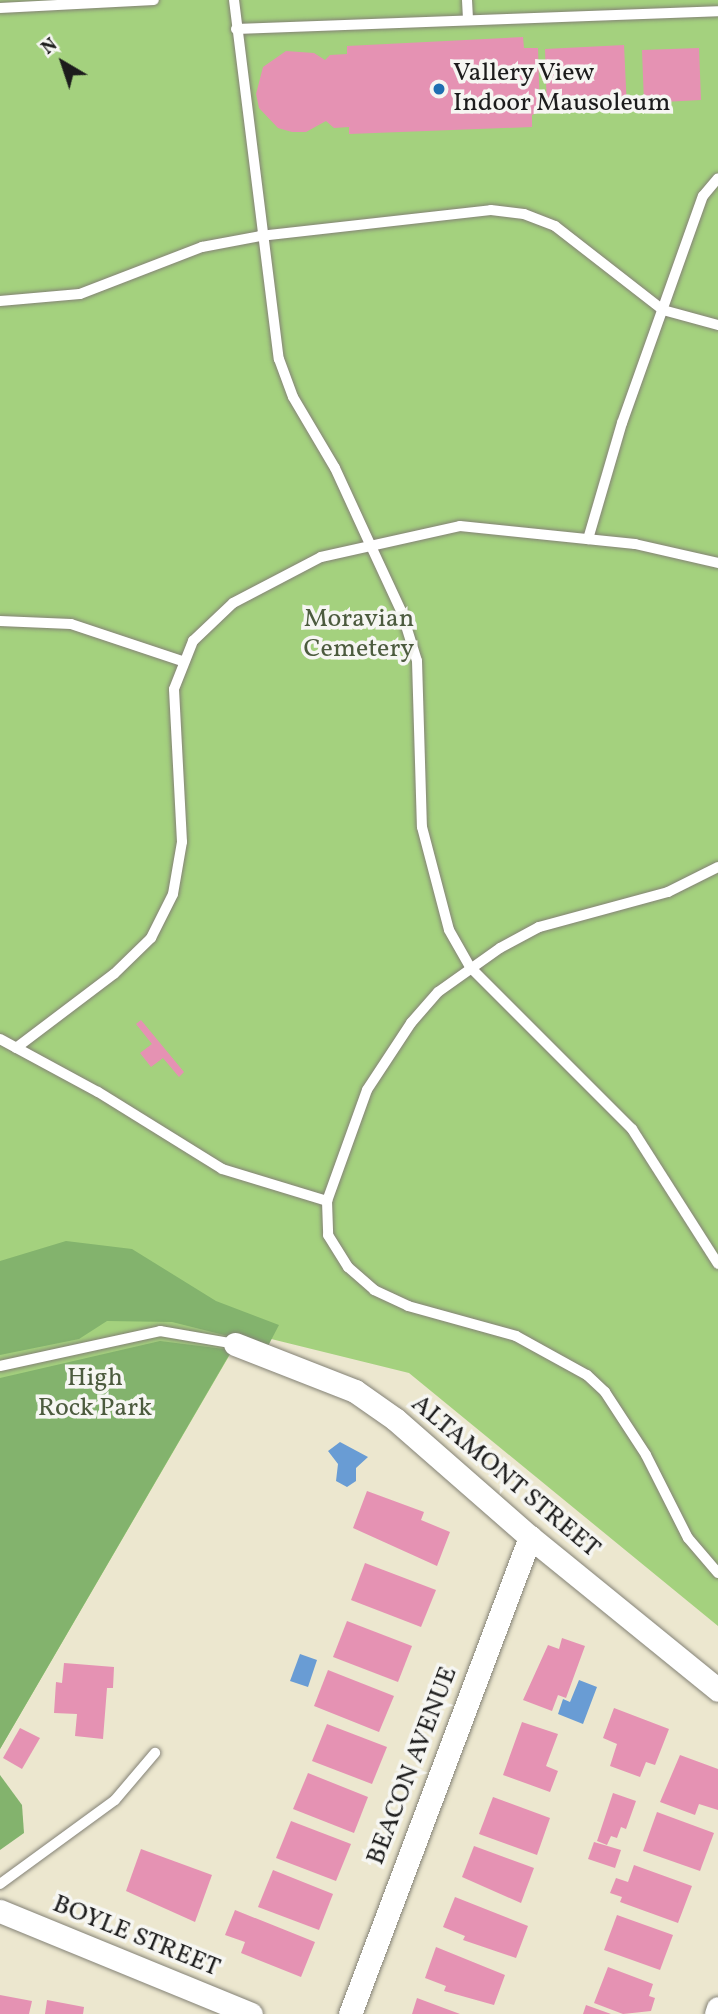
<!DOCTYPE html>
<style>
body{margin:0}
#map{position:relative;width:718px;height:2014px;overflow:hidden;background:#ece7cf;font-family:Vollkorn,serif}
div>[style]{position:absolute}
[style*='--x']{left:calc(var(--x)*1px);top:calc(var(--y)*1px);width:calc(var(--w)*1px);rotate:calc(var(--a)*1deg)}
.green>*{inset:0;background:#a4d17e}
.forest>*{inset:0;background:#83b36d}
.water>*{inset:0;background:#699cd4}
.building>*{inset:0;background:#e592b3}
.roads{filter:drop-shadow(0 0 2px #848276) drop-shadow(0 0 2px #848276)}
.lane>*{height:10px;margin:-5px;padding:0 5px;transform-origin:5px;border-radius:5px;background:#fff}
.street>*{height:23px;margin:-11.5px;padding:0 11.5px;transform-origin:11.5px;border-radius:11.5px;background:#fff}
.dots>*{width:19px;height:19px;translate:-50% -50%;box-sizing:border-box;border:4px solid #f6f6f2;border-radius:50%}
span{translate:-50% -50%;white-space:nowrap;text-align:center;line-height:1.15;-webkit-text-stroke:7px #f6f6f2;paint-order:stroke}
.poi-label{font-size:26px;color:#1c1c1c}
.left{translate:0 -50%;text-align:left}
.park-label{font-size:26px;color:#4c5b3e}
.street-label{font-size:26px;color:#1c1c1c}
.north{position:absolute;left:28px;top:28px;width:70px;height:70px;-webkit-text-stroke:5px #f6f6f2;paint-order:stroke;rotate:321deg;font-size:19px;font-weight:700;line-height:28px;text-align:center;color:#1c1c1c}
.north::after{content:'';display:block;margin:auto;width:24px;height:32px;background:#1c1c1c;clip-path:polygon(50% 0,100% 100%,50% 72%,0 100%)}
</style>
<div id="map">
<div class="green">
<i style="clip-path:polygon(0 0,718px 0,718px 1626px,409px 1373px,243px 1332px,0 1749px)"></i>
</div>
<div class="forest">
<i style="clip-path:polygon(66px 1241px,132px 1249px,216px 1301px,279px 1325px,268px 1346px,172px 1322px,107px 1321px,79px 1339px,0 1355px,0 1261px)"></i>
<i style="clip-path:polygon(160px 1341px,232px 1350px,0 1749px,0 1378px)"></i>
<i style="clip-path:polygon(0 1775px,22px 1805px,24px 1833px,0 1850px)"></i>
</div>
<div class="water">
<i style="clip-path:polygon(340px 1442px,368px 1457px,356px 1468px,356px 1481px,347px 1487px,336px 1481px,338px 1464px,328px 1451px)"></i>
<i style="clip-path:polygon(300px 1654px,317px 1660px,308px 1687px,290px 1681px)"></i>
<i style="clip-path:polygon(579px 1680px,597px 1687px,583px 1724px,558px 1714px,563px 1699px,570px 1702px)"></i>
</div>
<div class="building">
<i style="clip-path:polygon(523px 37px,524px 48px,538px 48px,540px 112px,532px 115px,532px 127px,349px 134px,349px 127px,334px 128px,326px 121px,306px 132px,292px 132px,278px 128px,259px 108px,256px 94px,263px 67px,286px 51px,314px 53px,325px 60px,330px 55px,347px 54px,347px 46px)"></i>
<i style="clip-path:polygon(624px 45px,627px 109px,547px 112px,545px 49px)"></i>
<i style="clip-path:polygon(699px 48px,701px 100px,644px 103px,642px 50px)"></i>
<i style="clip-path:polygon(141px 1020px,184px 1072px,179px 1077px,163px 1058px,151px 1067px,140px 1053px,152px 1044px,136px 1024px)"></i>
<i style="clip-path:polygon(367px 1491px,424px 1512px,421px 1520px,450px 1532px,437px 1566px,353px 1528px)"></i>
<i style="clip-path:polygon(365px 1563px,436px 1590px,421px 1627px,351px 1600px)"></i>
<i style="clip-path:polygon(347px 1621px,412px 1646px,398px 1682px,333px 1657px)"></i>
<i style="clip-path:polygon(562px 1638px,585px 1646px,566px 1698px,558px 1695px,552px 1711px,523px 1700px,548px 1645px,559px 1649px)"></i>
<i style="clip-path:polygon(64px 1663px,114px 1667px,113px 1688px,107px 1688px,103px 1739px,75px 1736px,77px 1714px,54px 1713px,56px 1682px,62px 1683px)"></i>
<i style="clip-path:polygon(328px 1670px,394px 1696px,379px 1732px,314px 1706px)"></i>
<i style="clip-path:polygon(614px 1708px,669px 1729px,655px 1765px,646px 1762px,640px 1777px,610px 1766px,617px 1744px,603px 1738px)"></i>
<i style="clip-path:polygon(522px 1722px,558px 1734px,546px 1766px,558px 1771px,550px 1792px,503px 1775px)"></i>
<i style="clip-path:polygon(327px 1724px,387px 1747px,372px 1784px,312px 1761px)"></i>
<i style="clip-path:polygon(20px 1728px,40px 1738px,22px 1769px,3px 1758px)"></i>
<i style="clip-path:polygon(680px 1755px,718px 1769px,718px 1810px,699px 1804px,695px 1815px,660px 1802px)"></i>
<i style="clip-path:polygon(308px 1773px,368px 1797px,354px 1833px,293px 1809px)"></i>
<i style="clip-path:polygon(613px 1793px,636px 1801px,626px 1829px,621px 1827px,617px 1838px,611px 1836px,607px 1845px,597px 1841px)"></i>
<i style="clip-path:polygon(493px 1797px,550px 1818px,537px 1855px,479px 1834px)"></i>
<i style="clip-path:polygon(657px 1812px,714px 1833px,700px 1871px,643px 1851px)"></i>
<i style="clip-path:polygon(291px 1821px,351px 1844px,336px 1881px,276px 1858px)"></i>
<i style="clip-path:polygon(594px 1842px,621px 1850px,615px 1868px,588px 1859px)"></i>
<i style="clip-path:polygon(474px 1846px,534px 1868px,521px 1903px,462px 1877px)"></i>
<i style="clip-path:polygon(141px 1849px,212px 1875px,195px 1922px,126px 1891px)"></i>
<i style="clip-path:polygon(634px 1865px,692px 1886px,678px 1923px,620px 1902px,622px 1897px,610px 1893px,616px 1878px,628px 1882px)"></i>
<i style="clip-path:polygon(273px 1870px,333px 1894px,319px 1930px,258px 1907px)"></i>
<i style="clip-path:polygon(455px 1897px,528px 1926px,516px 1958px,463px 1940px,465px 1936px,443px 1927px)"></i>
<i style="clip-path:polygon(235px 1910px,315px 1942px,301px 1977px,241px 1953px,245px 1942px,225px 1935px)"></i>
<i style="clip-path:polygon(617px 1915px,673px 1935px,660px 1970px,604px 1950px)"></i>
<i style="clip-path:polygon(436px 1947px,505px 1975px,494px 2005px,444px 1991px,446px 1986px,425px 1978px)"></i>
<i style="clip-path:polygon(608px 1967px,653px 1984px,649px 1996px,655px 1998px,651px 2011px,623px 2014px,594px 2003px)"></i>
<i style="clip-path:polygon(0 1995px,32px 2001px,29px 2014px,0 2014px)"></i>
<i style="clip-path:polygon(417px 1998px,460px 2014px,412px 2014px)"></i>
<i style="clip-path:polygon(47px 2000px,84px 2007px,83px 2014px,45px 2014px)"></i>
<i style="clip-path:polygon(586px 2005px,611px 2014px,583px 2014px)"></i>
</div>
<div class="roads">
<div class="lane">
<i style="--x:234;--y:0;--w:362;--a:82.9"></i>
<i style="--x:279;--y:359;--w:40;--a:69.8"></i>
<i style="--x:293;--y:397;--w:82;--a:59.4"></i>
<i style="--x:335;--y:468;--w:84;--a:65.3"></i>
<i style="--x:370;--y:544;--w:76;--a:65.1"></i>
<i style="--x:402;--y:613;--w:50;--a:72.6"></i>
<i style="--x:417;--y:661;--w:166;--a:88.3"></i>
<i style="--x:422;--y:827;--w:106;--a:75.3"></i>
<i style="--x:449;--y:930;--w:43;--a:60.4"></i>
<i style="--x:470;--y:967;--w:229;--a:45"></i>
<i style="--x:632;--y:1129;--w:160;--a:57.5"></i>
<i style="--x:467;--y:0;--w:18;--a:87"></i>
<i style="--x:0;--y:8;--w:154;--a:-3"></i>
<i style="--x:236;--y:29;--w:482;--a:-2.1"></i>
<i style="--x:0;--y:301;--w:80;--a:-5"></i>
<i style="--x:80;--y:294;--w:131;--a:-21.1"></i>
<i style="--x:202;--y:247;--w:59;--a:-10.7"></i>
<i style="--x:260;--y:236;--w:232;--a:-6.4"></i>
<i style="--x:491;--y:210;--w:33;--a:7"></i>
<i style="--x:524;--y:214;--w:33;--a:21"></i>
<i style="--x:555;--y:226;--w:137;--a:37.9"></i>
<i style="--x:663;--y:310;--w:57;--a:15.3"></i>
<i style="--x:588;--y:539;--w:121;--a:-73.7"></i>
<i style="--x:622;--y:423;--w:241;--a:-70.4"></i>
<i style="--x:703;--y:196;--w:23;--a:-50"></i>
<i style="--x:0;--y:621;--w:71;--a:2.4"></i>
<i style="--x:71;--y:624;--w:117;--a:18.4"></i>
<i style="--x:718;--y:867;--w:56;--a:153.4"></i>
<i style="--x:668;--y:892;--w:134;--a:164.8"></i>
<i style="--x:539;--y:927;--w:44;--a:151.7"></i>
<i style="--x:500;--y:948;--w:76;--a:144.6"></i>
<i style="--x:438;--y:992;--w:41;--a:131.1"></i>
<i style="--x:411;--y:1023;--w:80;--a:123.3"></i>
<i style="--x:367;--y:1090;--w:118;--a:109.8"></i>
<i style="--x:327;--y:1201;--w:34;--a:88"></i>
<i style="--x:328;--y:1235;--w:38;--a:58"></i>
<i style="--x:348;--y:1267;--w:35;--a:41"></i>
<i style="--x:374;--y:1290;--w:38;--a:25"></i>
<i style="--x:408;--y:1306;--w:112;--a:15.5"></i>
<i style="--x:516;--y:1336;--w:81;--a:28.8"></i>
<i style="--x:587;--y:1375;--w:25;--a:43"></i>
<i style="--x:605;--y:1392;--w:75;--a:56.9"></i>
<i style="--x:646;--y:1455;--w:93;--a:63.2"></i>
<i style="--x:688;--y:1538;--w:46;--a:49.4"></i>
<i style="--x:0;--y:1039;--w:111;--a:28.4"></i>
<i style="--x:98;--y:1092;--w:146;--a:31.8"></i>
<i style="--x:222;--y:1169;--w:110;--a:16.9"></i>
<i style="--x:16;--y:1048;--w:123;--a:-37.1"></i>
<i style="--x:114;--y:974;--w:52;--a:-44.2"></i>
<i style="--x:151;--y:938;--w:49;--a:-63.4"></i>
<i style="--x:173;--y:894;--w:53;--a:-80.2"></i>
<i style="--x:182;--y:842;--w:153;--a:-93"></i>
<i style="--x:174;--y:689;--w:52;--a:-68.4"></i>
<i style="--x:193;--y:641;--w:55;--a:-43.5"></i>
<i style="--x:233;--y:603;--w:99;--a:-27.6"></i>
<i style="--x:321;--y:557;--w:142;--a:-12.6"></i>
<i style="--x:460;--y:526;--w:176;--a:5.9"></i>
<i style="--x:635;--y:544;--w:85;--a:12.9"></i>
<i style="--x:0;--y:1366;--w:164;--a:-12.3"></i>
<i style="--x:160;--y:1331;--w:76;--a:9.8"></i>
<i style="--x:0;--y:1884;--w:142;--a:-36.1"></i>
<i style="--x:115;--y:1800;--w:62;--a:-49.6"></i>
</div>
<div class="street">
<i style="--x:235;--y:1344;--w:129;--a:21.4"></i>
<i style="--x:355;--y:1391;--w:49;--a:35"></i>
<i style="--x:395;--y:1419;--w:179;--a:41.2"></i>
<i style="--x:530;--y:1537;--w:242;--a:39.1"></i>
<i style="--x:0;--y:1911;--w:271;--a:22.3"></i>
<i style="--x:350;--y:2014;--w:510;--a:-69.33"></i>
<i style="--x:716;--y:2014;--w:6;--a:-72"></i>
</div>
</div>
<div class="dots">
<i style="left:439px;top:89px;background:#1f6fb2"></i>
</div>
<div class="poi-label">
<span class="left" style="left:453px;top:89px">Vallery View<br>Indoor Mausoleum</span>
</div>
<div class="park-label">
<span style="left:359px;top:635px">Moravian<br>Cemetery</span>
<span style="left:95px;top:1394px">High<br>Rock Park</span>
</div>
<div class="street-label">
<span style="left:505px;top:1477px;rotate:40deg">ALTAMONT STREET</span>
<span style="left:413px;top:1766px;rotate:-69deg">BEACON AVENUE</span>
<span style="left:136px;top:1937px;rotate:22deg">BOYLE STREET</span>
</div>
<div class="north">N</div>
</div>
